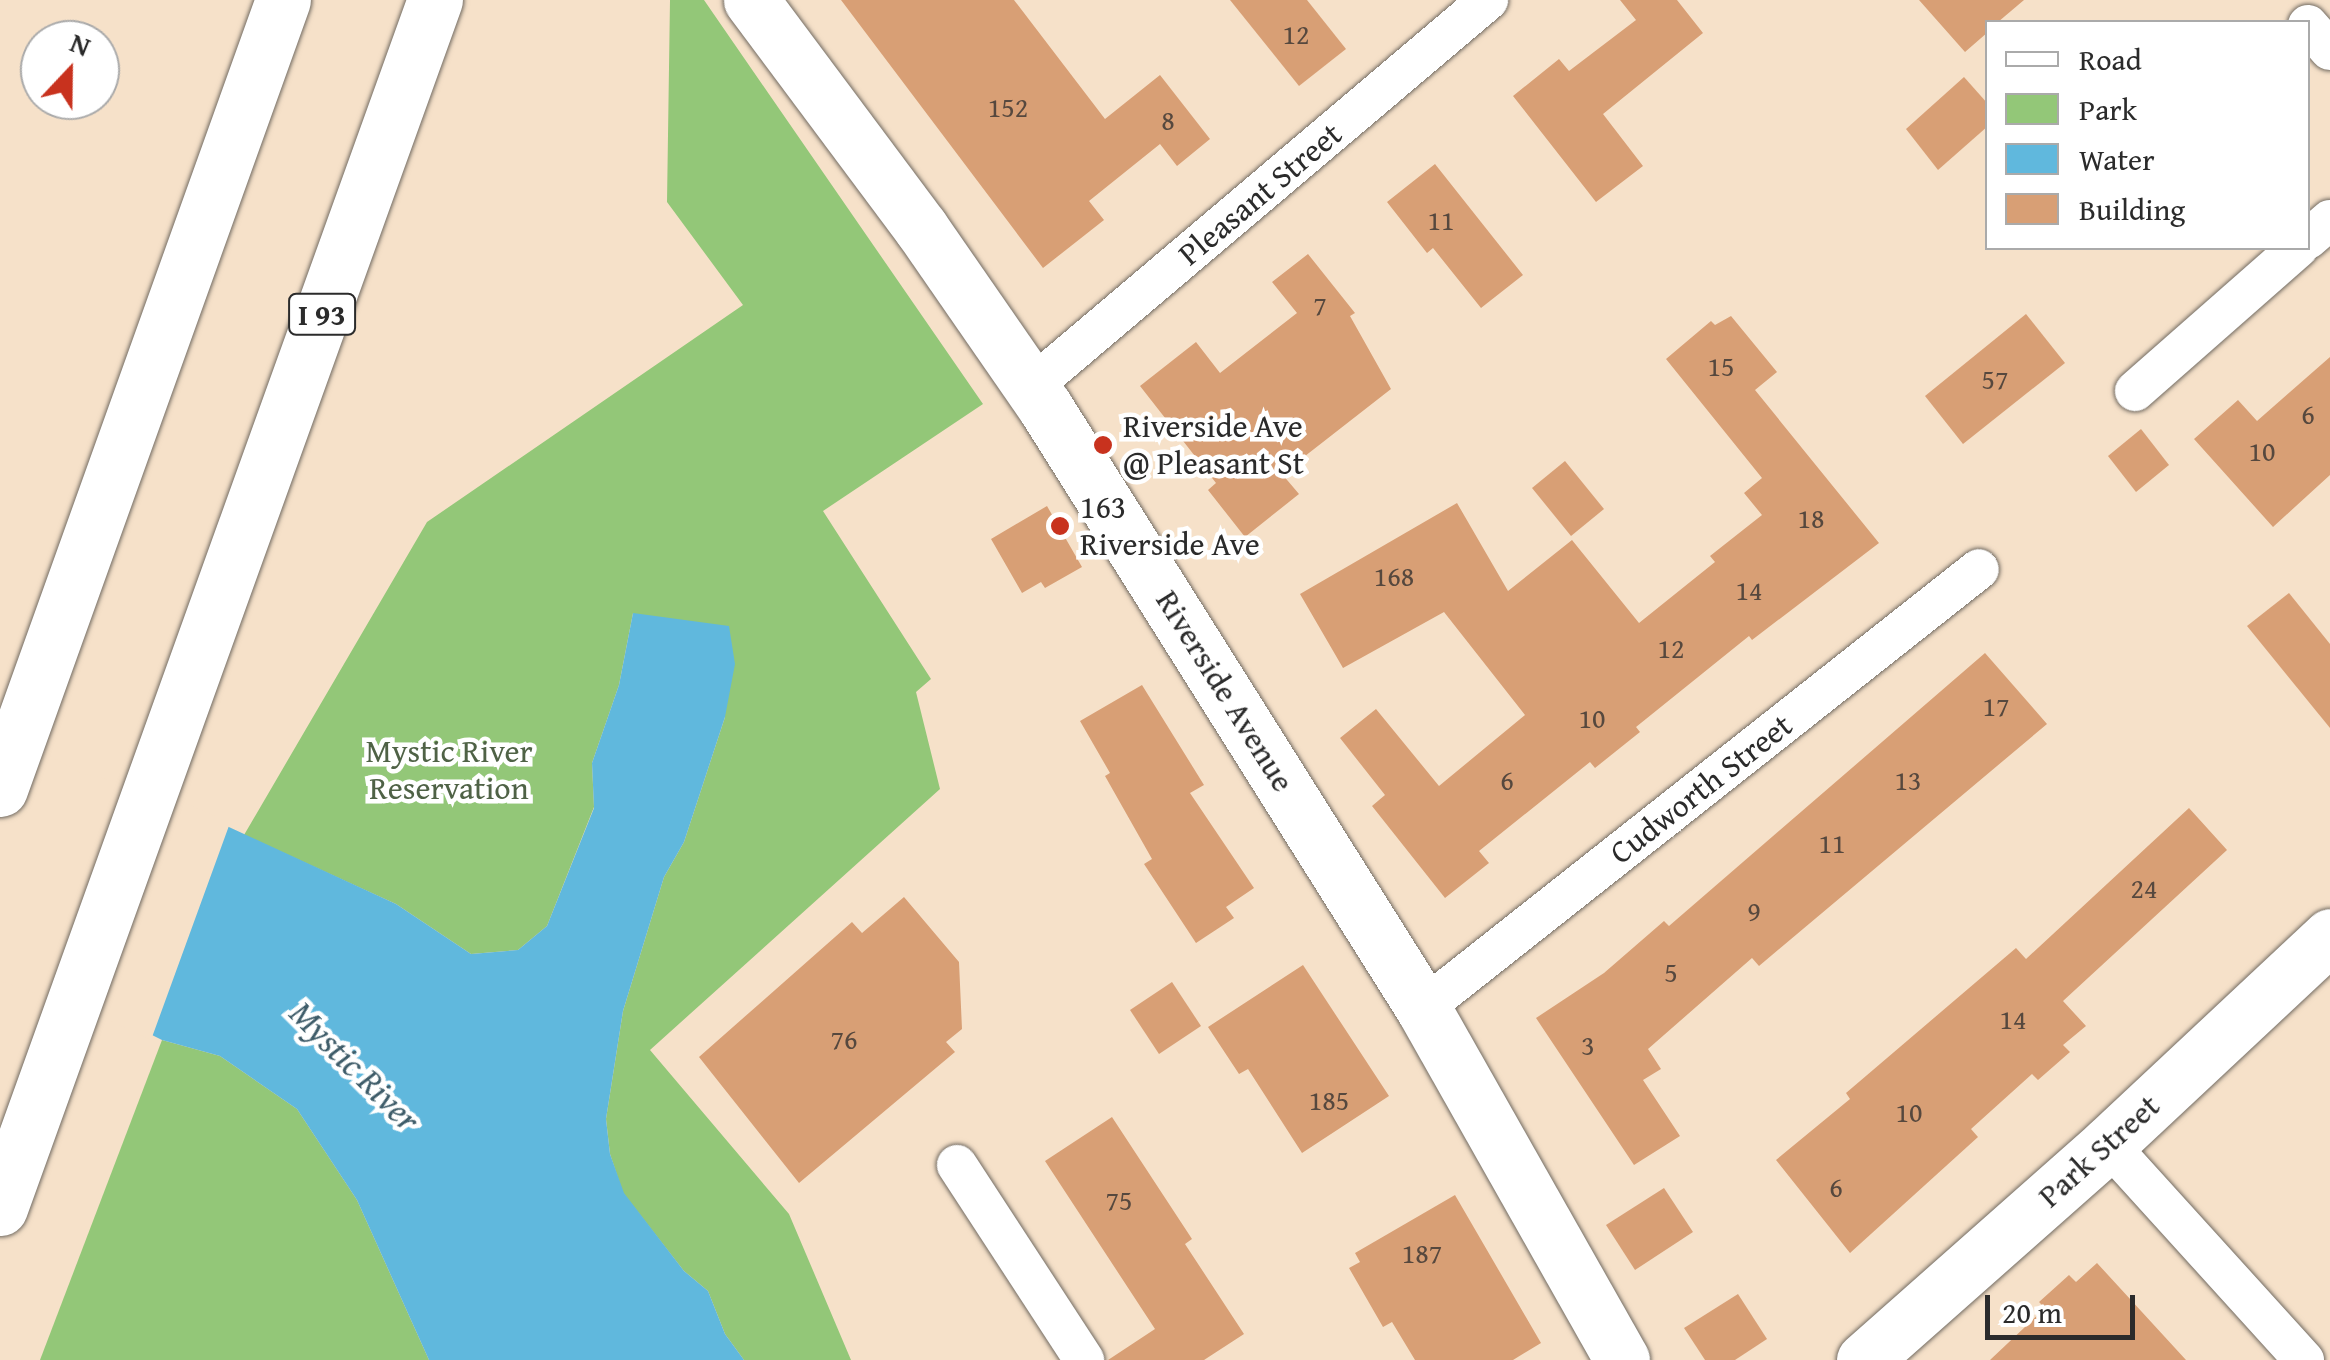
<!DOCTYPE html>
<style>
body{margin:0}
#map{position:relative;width:2330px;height:1360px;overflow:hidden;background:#f6e1c9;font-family:"Gentium Book Plus",serif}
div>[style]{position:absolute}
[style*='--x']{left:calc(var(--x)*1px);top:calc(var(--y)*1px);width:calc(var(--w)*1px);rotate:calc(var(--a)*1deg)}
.green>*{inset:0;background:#93c778}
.water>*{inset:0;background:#60b8dd}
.pier>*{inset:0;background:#f6e1c9}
.building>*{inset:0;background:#d89f75}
.roads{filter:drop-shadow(0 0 2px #726b62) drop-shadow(0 0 2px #726b62)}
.street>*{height:40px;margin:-20px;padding:0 20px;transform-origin:20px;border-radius:20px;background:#fff}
.secondary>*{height:55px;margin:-27.5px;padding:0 27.5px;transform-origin:27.5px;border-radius:27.5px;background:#fff}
.highway>*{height:55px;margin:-27.5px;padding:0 27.5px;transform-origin:27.5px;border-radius:27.5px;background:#fff}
.dots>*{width:28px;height:28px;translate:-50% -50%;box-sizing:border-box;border:5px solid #fff;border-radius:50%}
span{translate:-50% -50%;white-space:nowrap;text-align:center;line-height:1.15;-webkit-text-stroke:9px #fff;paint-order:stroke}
.number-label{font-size:28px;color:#56483e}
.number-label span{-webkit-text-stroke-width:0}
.shield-label span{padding:2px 8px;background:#fff;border:2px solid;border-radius:8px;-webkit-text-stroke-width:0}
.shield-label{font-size:30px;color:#2b2b2b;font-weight:700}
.street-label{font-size:32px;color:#2b2b2b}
.poi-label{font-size:32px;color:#2b2b2b}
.left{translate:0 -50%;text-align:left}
.park-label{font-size:32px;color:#4f6246}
.water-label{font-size:35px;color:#3e5c69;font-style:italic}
.legend{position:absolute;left:1985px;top:20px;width:325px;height:230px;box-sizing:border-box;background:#fff;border:2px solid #aaa;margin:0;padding:12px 18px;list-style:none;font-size:30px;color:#2b2b2b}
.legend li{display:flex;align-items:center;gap:20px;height:50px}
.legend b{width:50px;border:2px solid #aaa}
.north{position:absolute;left:20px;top:20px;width:100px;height:100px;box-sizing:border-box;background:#fff;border:2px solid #aaa;border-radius:50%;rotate:22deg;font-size:28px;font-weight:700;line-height:40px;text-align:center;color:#2b2b2b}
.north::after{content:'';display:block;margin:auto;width:35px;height:45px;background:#c8321e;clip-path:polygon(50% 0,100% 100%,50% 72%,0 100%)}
.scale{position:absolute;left:1985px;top:1295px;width:150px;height:45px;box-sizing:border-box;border:5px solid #2b2b2b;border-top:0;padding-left:12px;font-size:30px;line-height:35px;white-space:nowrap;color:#2b2b2b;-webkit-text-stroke:8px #fff;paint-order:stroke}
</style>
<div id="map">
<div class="green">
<i style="clip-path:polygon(670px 0,704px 0,983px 404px,823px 511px,931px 679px,916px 692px,940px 789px,650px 1050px,789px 1214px,851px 1360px,744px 1360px,725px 1334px,708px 1291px,684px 1271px,623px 1193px,610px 1154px,606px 1119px,623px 1011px,664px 877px,684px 842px,725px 717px,633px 613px,619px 685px,592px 763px,594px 807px,547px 926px,518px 950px,471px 954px,396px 904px,244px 835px,427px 522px,743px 305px,667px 202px)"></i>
<i style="clip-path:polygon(162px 1040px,220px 1056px,297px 1109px,357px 1200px,429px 1360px,40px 1360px)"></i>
</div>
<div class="water">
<i style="clip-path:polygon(633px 613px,729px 626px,735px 664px,725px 717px,684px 842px,664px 877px,623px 1011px,606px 1119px,610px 1154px,624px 1193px,684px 1271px,708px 1291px,725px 1334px,744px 1360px,429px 1360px,357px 1200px,297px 1109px,220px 1056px,162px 1040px,132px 1025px,79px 778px,205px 816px,396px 904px,471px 954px,518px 950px,547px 926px,594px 808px,592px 763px,619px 685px)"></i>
</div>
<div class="pier">
<i style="clip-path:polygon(0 738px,43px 752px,81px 773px,161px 792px,230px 823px,151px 1040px,94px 1013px,0 981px)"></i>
</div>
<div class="building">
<i style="clip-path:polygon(841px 0,1014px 0,1105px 119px,1160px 75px,1210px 139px,1177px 166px,1160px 144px,1089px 201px,1104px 220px,1043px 268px)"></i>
<i style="clip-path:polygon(1230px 0,1307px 0,1346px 49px,1299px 86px)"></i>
<i style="clip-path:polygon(1620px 0,1677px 0,1703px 33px,1603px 114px,1643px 166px,1596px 202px,1513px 96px,1559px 59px,1569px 71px,1636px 20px)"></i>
<i style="clip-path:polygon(1919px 0,2024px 0,1998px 22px,1988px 22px,1988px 32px,1965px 52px)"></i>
<i style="clip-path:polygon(1964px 77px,1988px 104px,1988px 126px,1938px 170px,1906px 129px)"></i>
<i style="clip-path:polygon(1435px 164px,1523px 275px,1481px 308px,1433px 248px,1427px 253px,1387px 202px)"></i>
<i style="clip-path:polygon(1308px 254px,1355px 313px,1350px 316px,1391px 389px,1282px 474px,1299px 494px,1245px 537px,1208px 490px,1216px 483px,1140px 386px,1196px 342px,1220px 373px,1297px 313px,1272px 282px)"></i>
<i style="clip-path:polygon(2026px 314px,2065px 363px,1963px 444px,1925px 396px)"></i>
<i style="clip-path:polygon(1731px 316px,1777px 372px,1755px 390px,1879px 543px,1752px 640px,1749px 636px,1636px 727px,1640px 732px,1595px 768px,1590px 762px,1479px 851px,1489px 863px,1445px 898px,1372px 806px,1385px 795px,1340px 738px,1376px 709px,1439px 786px,1525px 715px,1444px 612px,1343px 668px,1300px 594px,1457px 503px,1508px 591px,1572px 540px,1639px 623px,1715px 562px,1710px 556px,1762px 515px,1744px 493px,1762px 478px,1666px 359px,1711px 321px,1715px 325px)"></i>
<i style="clip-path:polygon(2330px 357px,2330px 475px,2273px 527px,2194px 439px,2238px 400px,2257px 421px)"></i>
<i style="clip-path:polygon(2141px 429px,2169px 465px,2136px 492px,2108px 456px)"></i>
<i style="clip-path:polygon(1565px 461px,1604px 509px,1571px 536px,1532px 488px)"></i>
<i style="clip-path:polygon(1047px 506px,1082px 567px,1045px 588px,1041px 582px,1022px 593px,991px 539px)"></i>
<i style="clip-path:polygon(2289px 593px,2330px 644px,2330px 728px,2247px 626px)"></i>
<i style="clip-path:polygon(1985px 653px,2047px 724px,1759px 966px,1752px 958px,1648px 1049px,1661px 1069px,1643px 1080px,1680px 1136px,1634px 1165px,1536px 1018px,1604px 973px,1664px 921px,1669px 926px)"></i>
<i style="clip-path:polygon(1142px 685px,1204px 785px,1190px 793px,1254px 888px,1226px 907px,1234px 918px,1196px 943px,1144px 864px,1152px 859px,1105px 776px,1110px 773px,1080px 721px)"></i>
<i style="clip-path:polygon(2189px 808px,2227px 850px,2063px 1001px,2086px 1026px,2063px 1045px,2070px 1052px,2038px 1080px,2032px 1074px,1971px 1129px,1978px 1137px,1850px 1253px,1776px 1160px,1850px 1099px,1846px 1093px,2016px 948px,2026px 959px)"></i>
<i style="clip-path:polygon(904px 897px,959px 962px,962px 1029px,946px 1042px,955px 1052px,799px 1183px,699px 1057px,852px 922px,862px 933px)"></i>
<i style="clip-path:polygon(1303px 965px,1389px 1096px,1302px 1153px,1248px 1069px,1239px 1074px,1208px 1027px)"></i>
<i style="clip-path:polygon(1172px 982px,1201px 1026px,1159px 1054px,1130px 1010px)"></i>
<i style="clip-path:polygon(1112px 1117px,1192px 1239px,1185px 1244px,1244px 1334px,1204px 1360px,1108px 1360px,1155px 1329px,1045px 1161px)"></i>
<i style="clip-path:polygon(1664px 1188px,1693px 1232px,1635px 1270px,1606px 1225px)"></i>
<i style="clip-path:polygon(1455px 1195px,1541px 1343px,1513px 1360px,1415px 1360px,1392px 1322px,1383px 1327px,1349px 1268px,1360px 1262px,1355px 1253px)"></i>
<i style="clip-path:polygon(2097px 1263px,2186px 1360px,1990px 1360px,2045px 1308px,2039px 1302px,2069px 1275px,2076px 1282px)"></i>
<i style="clip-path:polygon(1738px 1294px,1767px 1339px,1735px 1360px,1705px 1360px,1684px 1328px)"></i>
</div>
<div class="roads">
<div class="street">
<i style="--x:2308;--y:25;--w:33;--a:49"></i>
<i style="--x:2308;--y:239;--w:29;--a:-41"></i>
<i style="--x:1031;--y:387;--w:599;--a:-40.26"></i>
<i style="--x:2135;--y:391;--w:217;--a:-41.3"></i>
<i style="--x:1423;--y:1008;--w:708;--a:-38.29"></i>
<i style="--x:2108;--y:1144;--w:292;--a:47.8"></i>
<i style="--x:957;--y:1165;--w:233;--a:56.9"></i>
</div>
<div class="secondary">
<i style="--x:751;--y:0;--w:284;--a:53.3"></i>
<i style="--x:921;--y:228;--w:218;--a:55.3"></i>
<i style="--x:1045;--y:407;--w:710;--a:57.83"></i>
<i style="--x:1423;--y:1008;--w:404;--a:60.5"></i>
<i style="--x:1864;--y:1360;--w:326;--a:-41.5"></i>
<i style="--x:2108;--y:1144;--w:304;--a:-43.1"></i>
</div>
<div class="highway">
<i style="--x:0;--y:789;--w:838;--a:-70.27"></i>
<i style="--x:0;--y:1208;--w:1284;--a:-70.2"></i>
</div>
</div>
<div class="dots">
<i style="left:1103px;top:445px;background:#c8321e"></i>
<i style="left:1060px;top:526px;background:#c8321e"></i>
</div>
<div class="number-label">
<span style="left:1296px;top:34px">12</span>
<span style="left:1008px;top:107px">152</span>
<span style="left:1168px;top:120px">8</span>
<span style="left:1441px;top:220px">11</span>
<span style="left:1320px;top:305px">7</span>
<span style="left:1721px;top:366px">15</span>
<span style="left:1995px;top:379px">57</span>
<span style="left:2308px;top:414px">6</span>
<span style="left:2262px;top:451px">10</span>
<span style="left:1811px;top:518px">18</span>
<span style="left:1394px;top:576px">168</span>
<span style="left:1749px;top:590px">14</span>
<span style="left:1671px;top:648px">12</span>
<span style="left:1996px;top:706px">17</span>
<span style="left:1592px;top:718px">10</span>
<span style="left:1507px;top:780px">6</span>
<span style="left:1908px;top:780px">13</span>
<span style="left:1832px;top:843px">11</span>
<span style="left:2144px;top:888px">24</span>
<span style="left:1754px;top:911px">9</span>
<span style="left:1671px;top:972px">5</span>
<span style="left:2013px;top:1019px">14</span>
<span style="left:844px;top:1039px">76</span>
<span style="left:1588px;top:1045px">3</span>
<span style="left:1329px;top:1100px">185</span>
<span style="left:1909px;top:1112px">10</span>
<span style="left:1836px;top:1187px">6</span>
<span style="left:1119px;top:1200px">75</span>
<span style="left:1422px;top:1253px">187</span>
</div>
<div class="shield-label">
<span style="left:322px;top:314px">I 93</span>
</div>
<div class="street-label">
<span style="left:1260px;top:194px;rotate:-40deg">Pleasant Street</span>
<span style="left:1225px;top:691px;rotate:58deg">Riverside Avenue</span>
<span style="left:1701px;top:789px;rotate:-38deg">Cudworth Street</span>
<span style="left:2099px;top:1151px;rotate:-42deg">Park Street</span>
</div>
<div class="poi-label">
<span class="left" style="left:1123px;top:445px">Riverside Ave<br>@ Pleasant St</span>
<span class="left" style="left:1080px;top:526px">163<br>Riverside Ave</span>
</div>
<div class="park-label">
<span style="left:449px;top:770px">Mystic River<br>Reservation</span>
</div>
<div class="water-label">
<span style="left:355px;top:1066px;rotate:45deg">Mystic River</span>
</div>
<ul class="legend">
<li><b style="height:12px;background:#fff"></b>Road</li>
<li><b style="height:28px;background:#93c778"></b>Park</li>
<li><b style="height:28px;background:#60b8dd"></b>Water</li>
<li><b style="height:28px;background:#d89f75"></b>Building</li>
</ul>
<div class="north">N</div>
<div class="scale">20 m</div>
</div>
